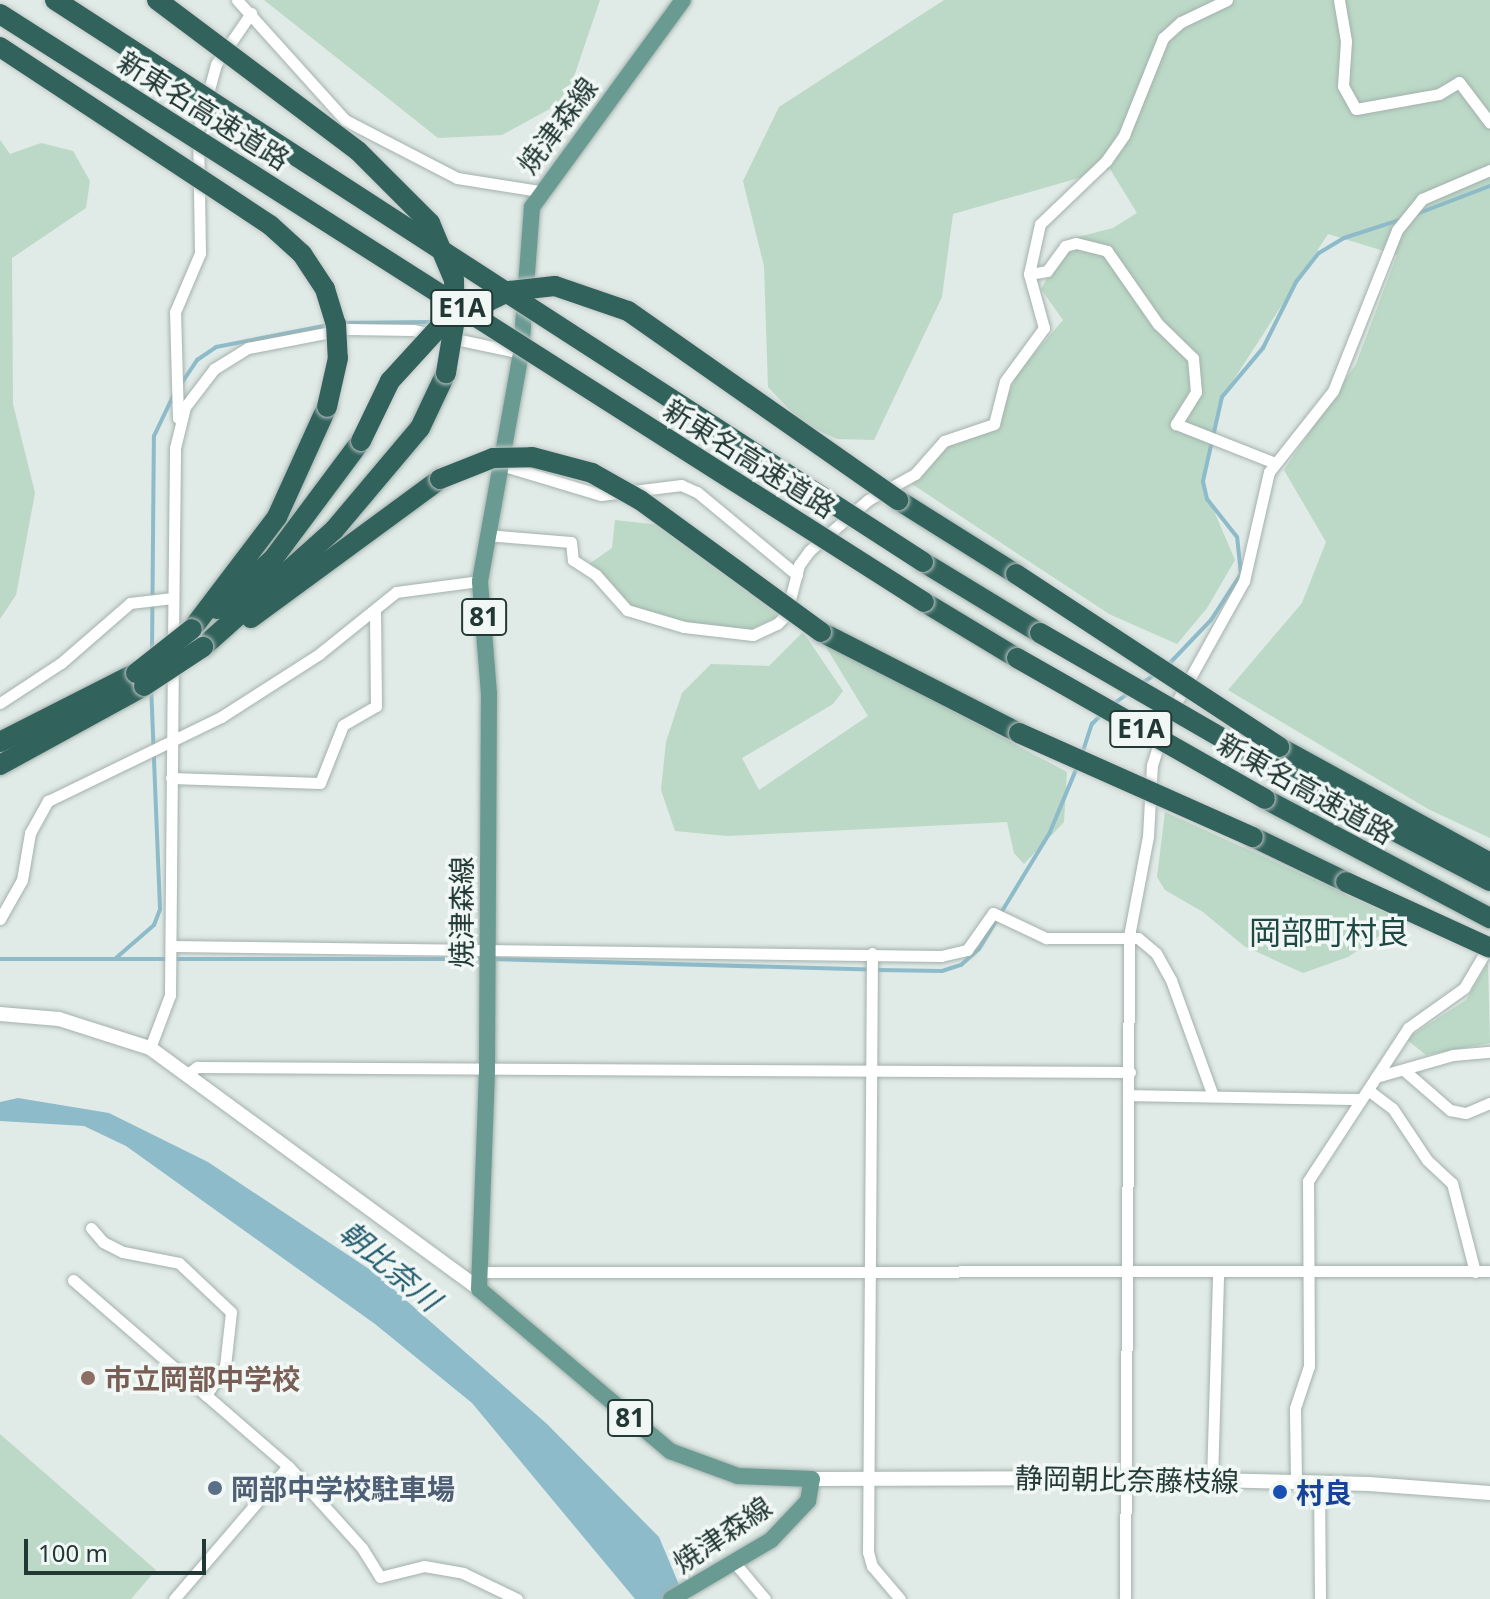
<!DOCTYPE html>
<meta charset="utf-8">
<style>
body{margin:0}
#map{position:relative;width:1490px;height:1599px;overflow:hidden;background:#e0eae6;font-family:"Noto Sans","Noto Sans JP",sans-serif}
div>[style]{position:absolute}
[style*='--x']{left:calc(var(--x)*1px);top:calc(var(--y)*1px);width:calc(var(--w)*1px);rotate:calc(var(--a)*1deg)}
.green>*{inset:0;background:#bbd9c6}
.water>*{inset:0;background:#8dbbca}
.stream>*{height:4px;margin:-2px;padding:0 2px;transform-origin:2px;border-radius:2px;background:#8dbbca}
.roads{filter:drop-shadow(0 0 2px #a3b1ad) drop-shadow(0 0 2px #a3b1ad)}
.street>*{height:11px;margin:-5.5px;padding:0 5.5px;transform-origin:5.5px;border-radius:5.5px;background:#fff}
.secondary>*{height:14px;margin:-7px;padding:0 7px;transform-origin:7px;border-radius:7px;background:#fff}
.primary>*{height:16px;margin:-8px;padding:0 8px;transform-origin:8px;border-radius:8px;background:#699b93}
.highway>*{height:20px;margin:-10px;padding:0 10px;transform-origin:10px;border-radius:10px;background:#31625c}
.bridges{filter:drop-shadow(0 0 2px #c1c7c6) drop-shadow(0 0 2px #c1c7c6)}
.highway-bridge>*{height:20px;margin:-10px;padding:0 10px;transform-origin:10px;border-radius:10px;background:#31625c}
.dots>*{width:22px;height:22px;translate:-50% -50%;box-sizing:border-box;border:4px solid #f0f7f4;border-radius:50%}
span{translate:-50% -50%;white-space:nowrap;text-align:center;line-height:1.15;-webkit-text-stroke:7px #f0f7f4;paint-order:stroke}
.shield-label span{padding:2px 6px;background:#f0f7f4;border:2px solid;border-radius:6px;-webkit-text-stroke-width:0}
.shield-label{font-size:26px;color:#223834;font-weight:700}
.street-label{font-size:28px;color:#223834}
.education-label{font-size:28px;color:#785e54;font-weight:700}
.left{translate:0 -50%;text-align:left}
.service-label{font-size:28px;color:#4e5e75;font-weight:700}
.transit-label{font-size:28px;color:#164399;font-weight:700}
.water-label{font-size:30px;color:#225b6e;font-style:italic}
.quarter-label{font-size:32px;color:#204842}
.scale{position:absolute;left:24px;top:1539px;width:182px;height:36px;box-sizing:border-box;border:4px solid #223834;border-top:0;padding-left:10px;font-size:24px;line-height:28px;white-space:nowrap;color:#223834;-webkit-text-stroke:6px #f0f7f4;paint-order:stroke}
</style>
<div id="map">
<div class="green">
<i style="clip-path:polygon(264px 0,600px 0,566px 100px,502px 135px,438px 138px)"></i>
<i style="clip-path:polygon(944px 0,1490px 0,1490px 838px,1428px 809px,1228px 690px,1302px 603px,1326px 542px,1284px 470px,1356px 364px,1397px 255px,1328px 234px,1225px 393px,1202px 483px,1235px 560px,1207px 608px,1177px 644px,1109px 614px,912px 484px,945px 446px,995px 429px,1016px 375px,1063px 320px,1041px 289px,1070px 239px,1113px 228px,1137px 213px,1110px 169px,953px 214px,942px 297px,874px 440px,837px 439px,802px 423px,768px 387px,764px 266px,743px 181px,779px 107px)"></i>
<i style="clip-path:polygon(0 140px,10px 154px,41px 143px,73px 151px,90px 181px,86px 208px,12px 258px,13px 404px,35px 493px,16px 595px,0 619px)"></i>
<i style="clip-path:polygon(615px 520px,660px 525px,783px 614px,749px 630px,680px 623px,621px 603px,589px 564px,612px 548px)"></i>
<i style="clip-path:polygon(803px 632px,843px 691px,833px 704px,742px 758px,759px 790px,868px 716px,823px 642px,1067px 772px,1064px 822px,1024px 864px,1014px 853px,1007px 822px,727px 836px,675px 831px,661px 790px,666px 742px,682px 693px,711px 664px,769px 666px)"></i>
<i style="clip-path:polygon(1165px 812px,1403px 920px,1348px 957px,1303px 973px,1244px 946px,1203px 912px,1165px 890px,1157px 877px)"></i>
<i style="clip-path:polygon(1488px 963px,1490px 1043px,1426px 1055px,1406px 1039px,1466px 1000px)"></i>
<i style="clip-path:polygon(0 1434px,156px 1570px,131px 1599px,0 1599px)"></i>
</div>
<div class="water">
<i style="clip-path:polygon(18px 1098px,109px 1113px,208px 1162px,375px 1273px,547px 1424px,659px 1537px,685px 1599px,635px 1599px,472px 1403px,375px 1324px,126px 1146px,84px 1126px,0 1121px,0 1102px)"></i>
</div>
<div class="stream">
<i style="--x:1414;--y:215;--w:81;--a:-20.9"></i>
<i style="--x:342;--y:323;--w:91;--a:-0.6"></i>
<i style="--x:181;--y:384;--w:29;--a:-56"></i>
<i style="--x:197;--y:360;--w:23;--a:-34"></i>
<i style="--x:216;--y:347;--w:115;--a:-11"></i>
<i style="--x:152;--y:653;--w:217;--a:-89.5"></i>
<i style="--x:154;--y:436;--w:47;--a:-64.5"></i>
<i style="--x:1168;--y:665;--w:62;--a:-46.3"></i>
<i style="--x:1211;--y:620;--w:55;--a:-56.9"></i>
<i style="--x:1241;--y:574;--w:37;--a:-96"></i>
<i style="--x:1237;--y:537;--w:48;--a:-128.3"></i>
<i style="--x:1207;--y:499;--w:18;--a:-103"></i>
<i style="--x:1203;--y:481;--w:86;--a:-77.3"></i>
<i style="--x:1222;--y:397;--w:64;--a:-50.1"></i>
<i style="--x:1263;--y:348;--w:74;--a:-63.4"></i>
<i style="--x:1296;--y:282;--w:37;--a:-52"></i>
<i style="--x:1319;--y:253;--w:29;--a:-31"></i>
<i style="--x:1344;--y:238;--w:61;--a:-18.1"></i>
<i style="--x:1141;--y:684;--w:19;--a:-35"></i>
<i style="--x:1112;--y:705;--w:24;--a:-36"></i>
<i style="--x:1082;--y:754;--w:32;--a:-72"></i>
<i style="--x:1092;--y:724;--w:16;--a:-45"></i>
<i style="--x:116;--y:958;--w:50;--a:-41"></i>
<i style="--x:154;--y:925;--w:17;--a:-69"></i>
<i style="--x:160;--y:909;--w:220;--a:-92.3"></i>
<i style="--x:0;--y:959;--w:482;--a:0"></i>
<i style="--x:491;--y:959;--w:387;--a:1.6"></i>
<i style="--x:878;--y:970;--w:64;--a:0.9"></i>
<i style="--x:942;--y:971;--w:20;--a:-18"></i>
<i style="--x:961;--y:965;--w:24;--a:-42"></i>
<i style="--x:979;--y:949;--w:137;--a:-58.7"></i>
<i style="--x:1050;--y:832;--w:70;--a:-67.4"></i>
</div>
<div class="roads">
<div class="street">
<i style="--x:237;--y:0;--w:161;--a:48"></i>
<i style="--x:345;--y:120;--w:126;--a:27.4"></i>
<i style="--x:457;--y:178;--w:83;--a:9"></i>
<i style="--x:1339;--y:0;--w:42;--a:80.3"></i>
<i style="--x:1346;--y:41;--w:45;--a:93.8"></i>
<i style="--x:1343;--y:86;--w:26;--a:61"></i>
<i style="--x:1356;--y:109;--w:84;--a:-10.2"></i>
<i style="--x:1439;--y:94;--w:23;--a:-31"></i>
<i style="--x:1459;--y:82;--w:51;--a:52.9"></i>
<i style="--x:1029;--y:274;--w:18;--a:-9"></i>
<i style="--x:1047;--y:271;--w:31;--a:-54"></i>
<i style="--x:1065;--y:246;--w:11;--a:-15"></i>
<i style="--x:1076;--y:243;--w:32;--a:14"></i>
<i style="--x:1107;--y:251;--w:89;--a:55.1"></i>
<i style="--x:1158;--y:324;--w:49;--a:44.2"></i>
<i style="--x:1193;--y:358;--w:34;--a:85"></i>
<i style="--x:1196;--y:392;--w:38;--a:122"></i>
<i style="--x:1176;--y:424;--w:106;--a:21.5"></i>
<i style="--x:178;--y:418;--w:106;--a:-91.6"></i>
<i style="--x:175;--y:312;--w:64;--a:-67"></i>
<i style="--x:200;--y:253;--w:123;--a:-90.9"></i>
<i style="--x:198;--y:130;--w:68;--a:-74.7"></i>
<i style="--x:216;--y:64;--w:62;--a:-55.5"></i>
<i style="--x:501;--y:465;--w:104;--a:16.7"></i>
<i style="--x:601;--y:495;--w:81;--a:-7.1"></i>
<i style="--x:681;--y:485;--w:17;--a:24"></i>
<i style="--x:697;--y:492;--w:130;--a:39.7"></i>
<i style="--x:486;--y:535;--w:85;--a:4.7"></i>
<i style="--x:571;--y:542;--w:18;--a:84"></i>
<i style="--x:573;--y:560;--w:27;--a:33"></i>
<i style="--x:596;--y:575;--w:47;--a:48.5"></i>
<i style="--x:627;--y:610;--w:59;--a:16.6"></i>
<i style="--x:684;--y:627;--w:69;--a:6.6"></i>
<i style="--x:753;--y:635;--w:26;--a:-25"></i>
<i style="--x:777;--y:624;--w:13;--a:-45"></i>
<i style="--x:786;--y:615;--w:52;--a:-75.4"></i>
<i style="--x:799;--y:565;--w:17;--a:-54"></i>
<i style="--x:809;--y:551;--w:78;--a:-40.8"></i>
<i style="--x:868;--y:500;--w:54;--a:-29"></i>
<i style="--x:915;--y:474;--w:44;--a:-48.7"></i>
<i style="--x:944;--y:441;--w:53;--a:-18.8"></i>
<i style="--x:994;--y:424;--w:44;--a:-75.7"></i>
<i style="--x:1005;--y:381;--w:66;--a:-53.7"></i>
<i style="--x:1044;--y:328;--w:56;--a:-105.5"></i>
<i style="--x:1029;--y:274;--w:51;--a:-77.6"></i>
<i style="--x:1040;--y:224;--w:91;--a:-43.7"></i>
<i style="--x:1106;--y:161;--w:32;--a:-55"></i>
<i style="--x:1124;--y:135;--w:105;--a:-68.1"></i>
<i style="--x:1163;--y:38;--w:24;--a:-42"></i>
<i style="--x:1181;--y:22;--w:51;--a:-25.6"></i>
<i style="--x:173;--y:643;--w:195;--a:-89.4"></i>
<i style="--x:175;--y:448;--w:42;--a:-76.3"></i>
<i style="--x:185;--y:407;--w:48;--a:-52.7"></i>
<i style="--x:214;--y:369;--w:40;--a:-32"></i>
<i style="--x:248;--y:348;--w:101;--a:-10.9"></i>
<i style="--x:347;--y:329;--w:66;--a:0.9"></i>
<i style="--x:413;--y:330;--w:110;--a:12"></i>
<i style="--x:0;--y:703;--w:73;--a:-33.3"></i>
<i style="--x:61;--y:663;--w:91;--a:-41"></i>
<i style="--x:130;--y:603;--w:43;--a:-6.6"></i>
<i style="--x:171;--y:778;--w:149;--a:1.9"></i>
<i style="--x:320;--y:783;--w:62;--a:-68.4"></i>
<i style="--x:343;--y:725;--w:38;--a:-30"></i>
<i style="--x:376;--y:706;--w:96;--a:-90.6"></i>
<i style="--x:0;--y:919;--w:45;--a:-60.6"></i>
<i style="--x:22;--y:880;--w:48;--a:-80.3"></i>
<i style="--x:30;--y:833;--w:37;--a:-61"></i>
<i style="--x:48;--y:801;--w:192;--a:-25.9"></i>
<i style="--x:221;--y:717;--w:117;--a:-32.7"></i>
<i style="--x:319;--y:654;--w:99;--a:-38.8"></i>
<i style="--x:396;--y:592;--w:85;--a:-7.5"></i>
<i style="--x:172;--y:946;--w:769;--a:0.75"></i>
<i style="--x:941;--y:956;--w:27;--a:-13"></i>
<i style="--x:967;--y:950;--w:45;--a:-54.9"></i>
<i style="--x:993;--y:913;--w:59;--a:25.3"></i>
<i style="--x:1046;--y:938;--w:92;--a:0"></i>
<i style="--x:1138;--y:938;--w:23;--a:40"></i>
<i style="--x:1156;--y:953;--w:31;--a:61"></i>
<i style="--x:1171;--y:980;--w:123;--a:70.1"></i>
<i style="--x:872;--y:953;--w:599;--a:90.38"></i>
<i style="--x:868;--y:1552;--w:15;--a:74"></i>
<i style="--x:872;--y:1566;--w:43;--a:49.7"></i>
<i style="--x:150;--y:1048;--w:57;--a:-69.3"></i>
<i style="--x:170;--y:995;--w:330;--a:-89.5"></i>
<i style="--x:1405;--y:1071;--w:60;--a:40.9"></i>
<i style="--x:1450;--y:1110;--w:16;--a:11"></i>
<i style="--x:1466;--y:1113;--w:26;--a:-23"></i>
<i style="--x:186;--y:1075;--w:14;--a:-36"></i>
<i style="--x:197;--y:1067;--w:933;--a:0.31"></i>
<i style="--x:1376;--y:1077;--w:80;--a:-15.9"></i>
<i style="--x:1453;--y:1055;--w:37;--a:-5"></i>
<i style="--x:1368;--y:1090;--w:31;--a:37"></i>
<i style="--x:1393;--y:1109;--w:61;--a:56.3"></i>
<i style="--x:1427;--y:1160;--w:34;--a:43"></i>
<i style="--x:1452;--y:1183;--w:92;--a:75.5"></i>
<i style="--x:1128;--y:1095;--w:233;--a:1"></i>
<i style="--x:91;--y:1228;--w:18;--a:49"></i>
<i style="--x:103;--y:1242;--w:22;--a:27"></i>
<i style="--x:123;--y:1252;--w:57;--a:11.1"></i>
<i style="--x:179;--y:1263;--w:71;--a:43.3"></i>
<i style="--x:231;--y:1312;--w:54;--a:96.3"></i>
<i style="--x:225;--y:1366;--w:35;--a:123"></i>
<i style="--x:483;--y:1272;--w:1007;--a:-0.06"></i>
<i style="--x:73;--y:1280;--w:284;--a:40.9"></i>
<i style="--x:288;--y:1466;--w:110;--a:47.9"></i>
<i style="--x:362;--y:1548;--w:34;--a:58"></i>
<i style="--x:380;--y:1577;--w:45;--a:-14"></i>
<i style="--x:424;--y:1566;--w:40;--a:10"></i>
<i style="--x:463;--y:1573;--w:60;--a:25.7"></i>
<i style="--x:1212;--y:1480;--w:206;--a:-88.3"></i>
<i style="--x:1296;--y:1482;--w:74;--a:-90.8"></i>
<i style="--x:1295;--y:1408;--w:44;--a:-71.6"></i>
<i style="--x:1309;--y:1366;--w:185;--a:-90.3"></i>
<i style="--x:1308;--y:1181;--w:183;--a:-56.8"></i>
<i style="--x:1408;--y:1028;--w:69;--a:-35.5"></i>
<i style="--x:1464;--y:988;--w:51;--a:-59.4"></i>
<i style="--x:1319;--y:1483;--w:116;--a:89.5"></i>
<i style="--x:734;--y:1562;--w:48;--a:50"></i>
<i style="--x:174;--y:1599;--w:175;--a:-49.4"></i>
<i style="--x:1125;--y:1599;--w:663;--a:-89.65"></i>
<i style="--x:1129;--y:936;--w:102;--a:-79.2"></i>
<i style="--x:1148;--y:836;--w:71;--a:-86.8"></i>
<i style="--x:1152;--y:765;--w:46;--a:-72.3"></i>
<i style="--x:1166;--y:721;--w:160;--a:-60.9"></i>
<i style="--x:1244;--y:581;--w:112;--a:-77.1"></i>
<i style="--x:1269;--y:472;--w:103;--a:-51.7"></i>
<i style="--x:1333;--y:391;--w:173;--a:-68.3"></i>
<i style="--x:1397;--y:230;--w:40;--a:-51"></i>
<i style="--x:1422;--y:199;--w:74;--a:-23.1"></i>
</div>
<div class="secondary">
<i style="--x:0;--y:1014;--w:59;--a:4.8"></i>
<i style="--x:59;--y:1019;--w:96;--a:17.7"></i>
<i style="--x:150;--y:1048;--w:408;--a:36.2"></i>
<i style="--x:812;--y:1479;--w:315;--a:-0.2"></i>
<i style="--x:1127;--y:1478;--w:242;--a:1.4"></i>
<i style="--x:1369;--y:1484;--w:121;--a:4.3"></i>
</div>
<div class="primary">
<i style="--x:671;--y:1599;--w:116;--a:-30.5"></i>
<i style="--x:771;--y:1540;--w:54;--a:-46.5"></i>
<i style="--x:808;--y:1501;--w:22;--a:-80"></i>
<i style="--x:812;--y:1479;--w:74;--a:-177.7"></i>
<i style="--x:738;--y:1476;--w:72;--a:-159.8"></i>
<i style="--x:670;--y:1451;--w:250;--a:-139.7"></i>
<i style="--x:479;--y:1289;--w:220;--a:-87.9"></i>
<i style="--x:487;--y:1069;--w:375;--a:-89.7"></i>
<i style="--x:489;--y:694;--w:113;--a:-94.6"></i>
<i style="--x:480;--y:581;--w:232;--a:-79.8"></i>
<i style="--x:521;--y:353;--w:146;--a:-85.7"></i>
<i style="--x:532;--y:207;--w:256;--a:-53.9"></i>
</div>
<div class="highway">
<i style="--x:898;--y:500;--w:139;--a:32.1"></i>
<i style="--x:923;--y:562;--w:137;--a:31.3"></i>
<i style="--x:924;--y:602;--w:109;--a:31.1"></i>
<i style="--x:217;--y:609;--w:75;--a:-41.8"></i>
<i style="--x:273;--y:559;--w:147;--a:-53.3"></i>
<i style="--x:251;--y:618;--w:235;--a:-36.3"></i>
<i style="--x:192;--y:629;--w:141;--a:-52.8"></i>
<i style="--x:277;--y:517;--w:121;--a:-65.6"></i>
<i style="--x:821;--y:632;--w:222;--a:27"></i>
<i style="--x:203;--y:647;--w:176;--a:-41.8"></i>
<i style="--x:334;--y:530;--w:133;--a:-49.9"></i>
<i style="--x:420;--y:428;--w:61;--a:-64.7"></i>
<i style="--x:0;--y:742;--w:153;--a:-26.9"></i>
<i style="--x:1279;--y:747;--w:241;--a:28.8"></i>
<i style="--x:0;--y:765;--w:164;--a:-28.7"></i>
<i style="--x:1274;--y:768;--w:244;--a:27.6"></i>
<i style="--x:1265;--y:799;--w:255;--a:27.9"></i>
<i style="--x:1253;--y:837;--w:103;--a:25.8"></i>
</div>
</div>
<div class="bridges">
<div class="highway-bridge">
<i style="--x:55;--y:0;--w:1034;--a:32.92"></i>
<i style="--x:157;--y:0;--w:251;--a:36.9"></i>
<i style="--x:358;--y:151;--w:102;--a:45"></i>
<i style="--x:430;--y:223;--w:62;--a:67.2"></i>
<i style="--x:454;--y:280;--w:39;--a:89"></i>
<i style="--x:455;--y:319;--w:55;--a:99.5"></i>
<i style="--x:0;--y:14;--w:1095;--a:32.47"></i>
<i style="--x:0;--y:47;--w:323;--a:33.4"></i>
<i style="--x:270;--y:225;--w:43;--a:42.2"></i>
<i style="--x:302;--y:254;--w:42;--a:56.7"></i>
<i style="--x:325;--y:289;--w:37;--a:73"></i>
<i style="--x:336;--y:324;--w:34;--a:87"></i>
<i style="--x:338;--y:358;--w:50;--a:102.7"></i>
<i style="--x:361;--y:441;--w:67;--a:-64.2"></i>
<i style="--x:390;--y:381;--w:77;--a:-47.6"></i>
<i style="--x:442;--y:324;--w:76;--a:-25.9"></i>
<i style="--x:510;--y:291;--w:45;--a:-6.3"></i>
<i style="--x:555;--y:286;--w:77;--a:18.9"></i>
<i style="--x:628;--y:311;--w:330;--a:35"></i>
<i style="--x:440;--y:479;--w:57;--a:-21.6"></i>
<i style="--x:493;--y:458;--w:39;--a:-1"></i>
<i style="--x:532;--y:457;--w:62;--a:14.9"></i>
<i style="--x:592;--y:473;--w:55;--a:29.4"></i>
<i style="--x:640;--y:500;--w:224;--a:36.1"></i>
<i style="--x:1016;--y:574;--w:315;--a:33.3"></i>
<i style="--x:1040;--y:633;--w:270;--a:30"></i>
<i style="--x:1017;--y:658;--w:285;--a:29.6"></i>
<i style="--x:136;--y:673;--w:71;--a:-38.2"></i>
<i style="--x:144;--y:686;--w:71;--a:-33.5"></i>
<i style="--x:1019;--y:733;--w:256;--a:24"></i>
<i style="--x:1346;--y:882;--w:158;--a:24.6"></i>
</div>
</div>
<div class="dots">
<i style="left:88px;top:1378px;background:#8d6e63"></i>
<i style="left:215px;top:1488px;background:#5c6f8a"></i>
<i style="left:1280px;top:1492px;background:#1a4fb4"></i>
</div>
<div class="shield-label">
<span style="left:462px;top:308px">E1A</span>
<span style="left:484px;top:617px">81</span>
<span style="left:1141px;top:729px">E1A</span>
<span style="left:630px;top:1418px">81</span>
</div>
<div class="street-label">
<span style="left:204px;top:110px;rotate:32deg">新東名高速道路</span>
<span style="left:557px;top:125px;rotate:-53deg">焼津森線</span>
<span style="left:750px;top:458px;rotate:32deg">新東名高速道路</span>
<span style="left:1306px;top:788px;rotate:29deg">新東名高速道路</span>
<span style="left:461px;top:912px;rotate:-90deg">焼津森線</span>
<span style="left:1127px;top:1479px;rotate:1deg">静岡朝比奈藤枝線</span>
<span style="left:722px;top:1534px;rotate:-34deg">焼津森線</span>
</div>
<div class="education-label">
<span class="left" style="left:104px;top:1378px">市立岡部中学校</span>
</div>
<div class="service-label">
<span class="left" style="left:231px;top:1488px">岡部中学校駐車場</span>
</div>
<div class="transit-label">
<span class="left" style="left:1296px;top:1492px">村良</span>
</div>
<div class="water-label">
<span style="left:390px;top:1266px;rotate:40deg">朝比奈川</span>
</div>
<div class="quarter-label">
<span style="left:1329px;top:932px">岡部町村良</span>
</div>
<div class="scale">100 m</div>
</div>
